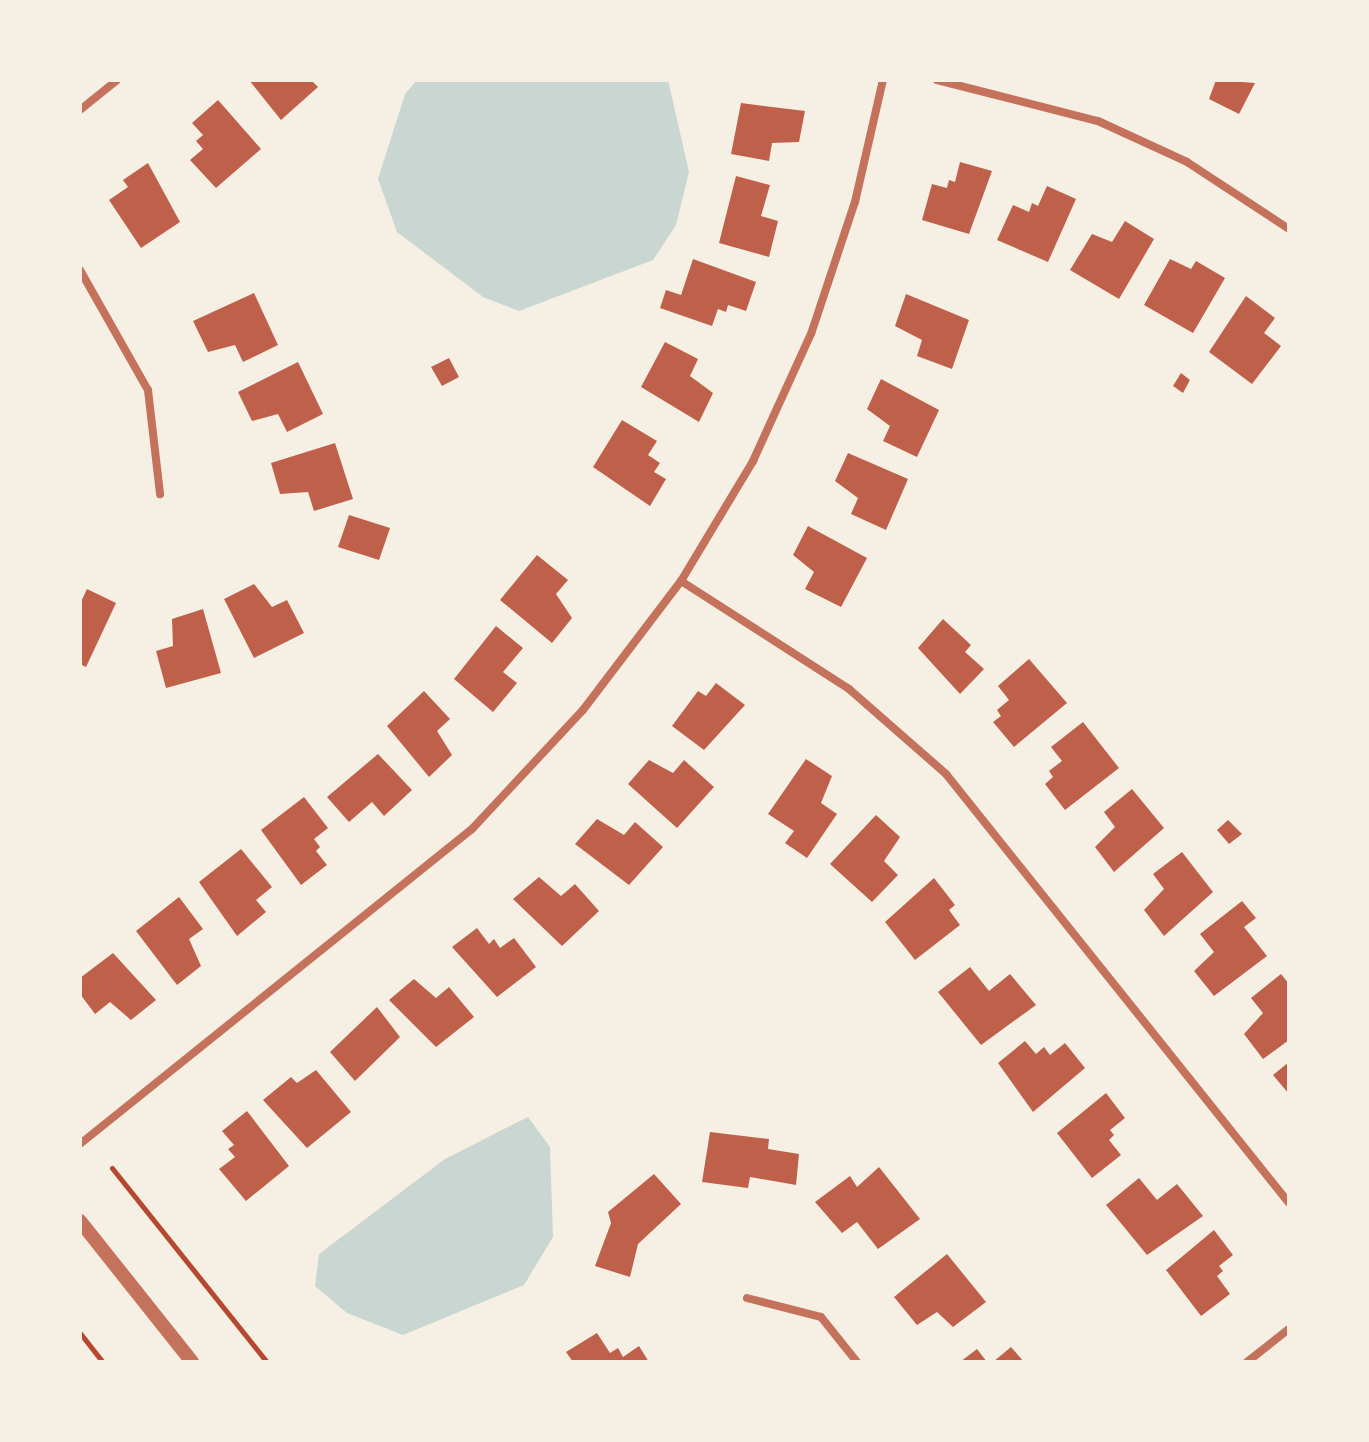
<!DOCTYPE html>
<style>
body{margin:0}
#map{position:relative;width:1369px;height:1442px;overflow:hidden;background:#f6efe4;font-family:Jost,sans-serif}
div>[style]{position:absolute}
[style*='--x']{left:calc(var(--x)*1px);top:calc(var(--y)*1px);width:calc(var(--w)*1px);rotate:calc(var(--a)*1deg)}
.water>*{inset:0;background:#c9d6d2}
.building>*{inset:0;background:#bf614a}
.path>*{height:5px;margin:-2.5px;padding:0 2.5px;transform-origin:2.5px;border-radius:2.5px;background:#b5482f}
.minor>*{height:8px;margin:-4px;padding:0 4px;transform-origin:4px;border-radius:4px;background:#c5725c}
.tertiary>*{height:14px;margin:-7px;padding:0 7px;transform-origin:7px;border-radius:7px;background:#c5725c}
span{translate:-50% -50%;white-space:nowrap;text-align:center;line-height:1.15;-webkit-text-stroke:6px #f6efe4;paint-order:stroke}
.frame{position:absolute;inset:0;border:82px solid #f6efe4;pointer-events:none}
</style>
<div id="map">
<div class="water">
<i style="clip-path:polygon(417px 80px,668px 80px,689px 172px,676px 225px,653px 260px,519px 311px,483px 297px,397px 232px,378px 179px,405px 94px)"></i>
<i style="clip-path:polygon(528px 1117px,550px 1147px,553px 1237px,524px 1285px,403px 1335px,347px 1313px,315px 1286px,319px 1254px,445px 1159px)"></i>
</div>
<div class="building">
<i style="clip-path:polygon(249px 80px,311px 80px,318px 87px,281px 120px)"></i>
<i style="clip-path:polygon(1216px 80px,1255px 83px,1239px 114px,1209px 99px)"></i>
<i style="clip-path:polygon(218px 100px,261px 149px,216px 188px,190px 160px,203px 149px,196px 141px,203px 135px,192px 123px)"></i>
<i style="clip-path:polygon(741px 103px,805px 111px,799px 142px,772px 143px,769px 161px,731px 154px)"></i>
<i style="clip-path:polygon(960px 162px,992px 171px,969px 234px,922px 220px,932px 184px,947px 188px,949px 180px,955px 182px)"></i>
<i style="clip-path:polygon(148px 163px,180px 222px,141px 248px,109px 200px,128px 187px,123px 180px)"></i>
<i style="clip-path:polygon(736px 176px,770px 185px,761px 216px,778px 221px,769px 257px,719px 243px)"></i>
<i style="clip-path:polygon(1047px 186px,1076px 199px,1048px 262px,997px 240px,1013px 205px,1029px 212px,1032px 203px,1038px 206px)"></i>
<i style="clip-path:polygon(1125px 221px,1154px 239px,1119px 299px,1070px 270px,1092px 234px,1112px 242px)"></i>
<i style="clip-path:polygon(693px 259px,756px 282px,746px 311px,728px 305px,726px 312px,718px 309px,712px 326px,660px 308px,666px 290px,681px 295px)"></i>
<i style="clip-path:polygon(1170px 259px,1191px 269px,1196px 261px,1225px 278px,1193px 333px,1144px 305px)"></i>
<i style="clip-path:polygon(254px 293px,278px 345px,243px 362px,235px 345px,208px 352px,193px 321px)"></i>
<i style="clip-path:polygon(906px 294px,969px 320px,952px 369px,917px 356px,922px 340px,895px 326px)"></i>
<i style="clip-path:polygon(1246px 296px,1275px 318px,1264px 333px,1281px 346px,1252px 384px,1209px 352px)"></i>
<i style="clip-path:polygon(665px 342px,698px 359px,690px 376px,713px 393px,699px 422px,641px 387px)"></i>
<i style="clip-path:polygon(449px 358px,459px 377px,442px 386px,431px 367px)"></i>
<i style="clip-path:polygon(298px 362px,323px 414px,287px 432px,278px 414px,252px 421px,238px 392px)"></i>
<i style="clip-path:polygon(1181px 373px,1190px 380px,1183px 393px,1173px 386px)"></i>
<i style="clip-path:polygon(881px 379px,939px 410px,917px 457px,883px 441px,890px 426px,867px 409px)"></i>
<i style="clip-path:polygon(622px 420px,657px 441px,648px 455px,660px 463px,654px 472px,666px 479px,650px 506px,593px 467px)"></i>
<i style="clip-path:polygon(335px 443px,353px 499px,314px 511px,308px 492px,280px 494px,271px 463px)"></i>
<i style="clip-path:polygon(848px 453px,908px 479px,886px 530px,851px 514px,858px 498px,835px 481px)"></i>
<i style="clip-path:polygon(349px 515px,390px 528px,379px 560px,338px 547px)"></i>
<i style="clip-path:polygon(808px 526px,867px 558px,841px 607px,805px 589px,814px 572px,793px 555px)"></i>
<i style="clip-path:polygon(537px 555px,568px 580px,556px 594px,572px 618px,552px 643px,500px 600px)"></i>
<i style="clip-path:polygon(254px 584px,272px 607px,287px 600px,304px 633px,254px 658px,224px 599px)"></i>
<i style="clip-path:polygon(87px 589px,116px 603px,86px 667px,80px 664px,80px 604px)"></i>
<i style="clip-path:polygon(203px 609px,221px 673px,166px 688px,156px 651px,173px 646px,172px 619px)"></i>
<i style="clip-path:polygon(943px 619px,971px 645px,965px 652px,984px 669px,960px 694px,918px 648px)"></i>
<i style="clip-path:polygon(496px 626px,523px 648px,503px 672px,517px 683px,493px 712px,454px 679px)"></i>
<i style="clip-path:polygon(1029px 659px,1067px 703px,1014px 747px,993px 722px,1001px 716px,997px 710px,1009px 700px,998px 686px)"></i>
<i style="clip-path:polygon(716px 683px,745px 705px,704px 750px,672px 726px,698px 691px,706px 696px)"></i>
<i style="clip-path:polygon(424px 691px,450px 719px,437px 731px,452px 755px,429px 777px,387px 726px)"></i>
<i style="clip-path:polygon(1083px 722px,1119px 768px,1065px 810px,1045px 784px,1053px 777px,1049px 771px,1062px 761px,1051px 747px)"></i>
<i style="clip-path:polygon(378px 754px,412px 790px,384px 816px,372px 802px,349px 822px,327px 797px)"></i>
<i style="clip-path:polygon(806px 759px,832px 776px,821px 803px,837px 814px,807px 858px,785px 843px,794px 831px,768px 814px)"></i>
<i style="clip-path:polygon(649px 760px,673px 773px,684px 760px,714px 787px,677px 828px,628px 784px)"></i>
<i style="clip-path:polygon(1132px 789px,1164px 828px,1114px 872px,1095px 847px,1115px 827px,1104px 812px)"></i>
<i style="clip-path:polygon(304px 797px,328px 828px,314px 839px,320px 847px,316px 851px,327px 865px,301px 885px,261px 830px)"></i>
<i style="clip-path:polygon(876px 815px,900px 837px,884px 861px,898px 875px,872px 902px,830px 864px)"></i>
<i style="clip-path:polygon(597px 819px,624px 835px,635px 822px,663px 847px,629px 885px,575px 844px)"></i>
<i style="clip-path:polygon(1228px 820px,1242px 834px,1229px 844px,1217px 830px)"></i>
<i style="clip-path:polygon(241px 849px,272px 887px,256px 900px,266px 912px,237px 936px,199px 882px)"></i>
<i style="clip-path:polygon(1182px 852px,1213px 892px,1164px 936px,1144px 910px,1164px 889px,1153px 874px)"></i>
<i style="clip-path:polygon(539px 877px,561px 896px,575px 884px,599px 911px,562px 946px,513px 899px)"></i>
<i style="clip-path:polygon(934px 878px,955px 905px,949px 910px,960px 925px,915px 960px,885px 922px)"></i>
<i style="clip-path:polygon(179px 897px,203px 929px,189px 939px,201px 966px,177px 985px,136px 931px)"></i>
<i style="clip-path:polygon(1242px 901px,1256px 918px,1244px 927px,1267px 956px,1214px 996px,1194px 971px,1214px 952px,1200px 934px)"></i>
<i style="clip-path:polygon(477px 928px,489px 944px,494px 939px,500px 948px,514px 938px,536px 967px,497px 997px,452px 947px)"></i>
<i style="clip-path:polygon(113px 953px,156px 1000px,131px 1020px,110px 1002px,95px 1014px,80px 994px,80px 978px)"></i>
<i style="clip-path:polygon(970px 967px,989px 991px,1010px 974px,1036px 1005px,981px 1045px,938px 992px)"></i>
<i style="clip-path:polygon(1281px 974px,1289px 984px,1289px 1040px,1263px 1059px,1244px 1034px,1263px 1013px,1251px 998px)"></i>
<i style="clip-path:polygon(414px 979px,436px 998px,449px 987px,474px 1017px,436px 1047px,389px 1000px)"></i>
<i style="clip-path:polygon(377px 1007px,400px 1037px,355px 1081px,330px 1052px)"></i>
<i style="clip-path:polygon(1025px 1041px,1036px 1054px,1044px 1047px,1050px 1055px,1065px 1043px,1085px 1068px,1033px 1112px,998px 1063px)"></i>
<i style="clip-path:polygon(1289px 1062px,1289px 1094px,1273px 1075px)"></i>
<i style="clip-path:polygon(316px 1070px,351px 1112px,307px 1148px,263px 1100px,291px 1077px,297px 1083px)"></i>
<i style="clip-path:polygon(1106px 1093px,1125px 1118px,1110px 1130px,1114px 1135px,1109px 1140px,1121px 1155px,1092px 1178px,1057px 1133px)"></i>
<i style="clip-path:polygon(247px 1111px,289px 1166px,246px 1201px,219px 1169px,235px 1157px,228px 1149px,234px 1145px,222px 1131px)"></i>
<i style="clip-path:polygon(710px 1132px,769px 1139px,768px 1149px,799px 1154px,796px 1185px,750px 1177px,748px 1188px,702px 1182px)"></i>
<i style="clip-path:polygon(879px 1167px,920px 1219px,878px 1249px,857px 1222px,842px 1233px,815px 1202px,850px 1176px,857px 1187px)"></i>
<i style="clip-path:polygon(654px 1174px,681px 1204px,638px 1244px,630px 1277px,595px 1266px,611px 1223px,608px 1212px)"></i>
<i style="clip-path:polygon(1139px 1178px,1157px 1200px,1177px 1184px,1203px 1216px,1147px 1255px,1106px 1205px)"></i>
<i style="clip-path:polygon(1214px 1230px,1233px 1255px,1219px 1266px,1223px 1271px,1217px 1276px,1230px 1294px,1201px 1316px,1166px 1270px)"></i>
<i style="clip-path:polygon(947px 1254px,986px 1302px,953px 1327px,937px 1312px,917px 1325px,894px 1297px)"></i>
<i style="clip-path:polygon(597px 1333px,610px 1353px,618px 1348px,623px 1357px,639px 1346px,649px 1362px,573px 1362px,566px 1352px)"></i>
<i style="clip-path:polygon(1011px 1347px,1024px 1362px,993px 1362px)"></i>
<i style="clip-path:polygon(977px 1349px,987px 1362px,960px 1362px)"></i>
</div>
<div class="path">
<i style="--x:112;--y:1168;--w:248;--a:51.4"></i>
<i style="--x:80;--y:1333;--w:37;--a:52"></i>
</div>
<div class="minor">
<i style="--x:937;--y:80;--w:166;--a:14.3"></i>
<i style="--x:1098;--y:121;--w:98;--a:24.7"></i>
<i style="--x:1187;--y:162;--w:122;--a:33.3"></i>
<i style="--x:80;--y:110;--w:48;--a:-39"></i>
<i style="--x:80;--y:270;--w:138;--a:60.5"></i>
<i style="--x:148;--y:390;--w:105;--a:83.4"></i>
<i style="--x:681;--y:581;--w:200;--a:32.7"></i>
<i style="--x:849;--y:689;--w:129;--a:41.2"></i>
<i style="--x:946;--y:774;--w:549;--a:51.36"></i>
<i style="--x:80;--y:1144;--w:503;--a:-38.78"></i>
<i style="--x:472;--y:829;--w:163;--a:-47"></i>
<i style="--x:583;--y:710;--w:162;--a:-52.8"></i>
<i style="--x:681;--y:581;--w:140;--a:-59"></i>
<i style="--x:753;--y:461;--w:140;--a:-65.5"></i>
<i style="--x:811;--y:334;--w:139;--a:-71.6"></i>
<i style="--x:855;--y:202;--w:125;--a:-77.1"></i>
<i style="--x:747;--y:1298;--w:76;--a:14.4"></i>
<i style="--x:821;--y:1317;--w:58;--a:51.3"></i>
<i style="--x:1247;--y:1362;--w:53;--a:-38.2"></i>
</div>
<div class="tertiary">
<i style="--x:80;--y:1221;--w:180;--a:51.5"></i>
</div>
<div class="frame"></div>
</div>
